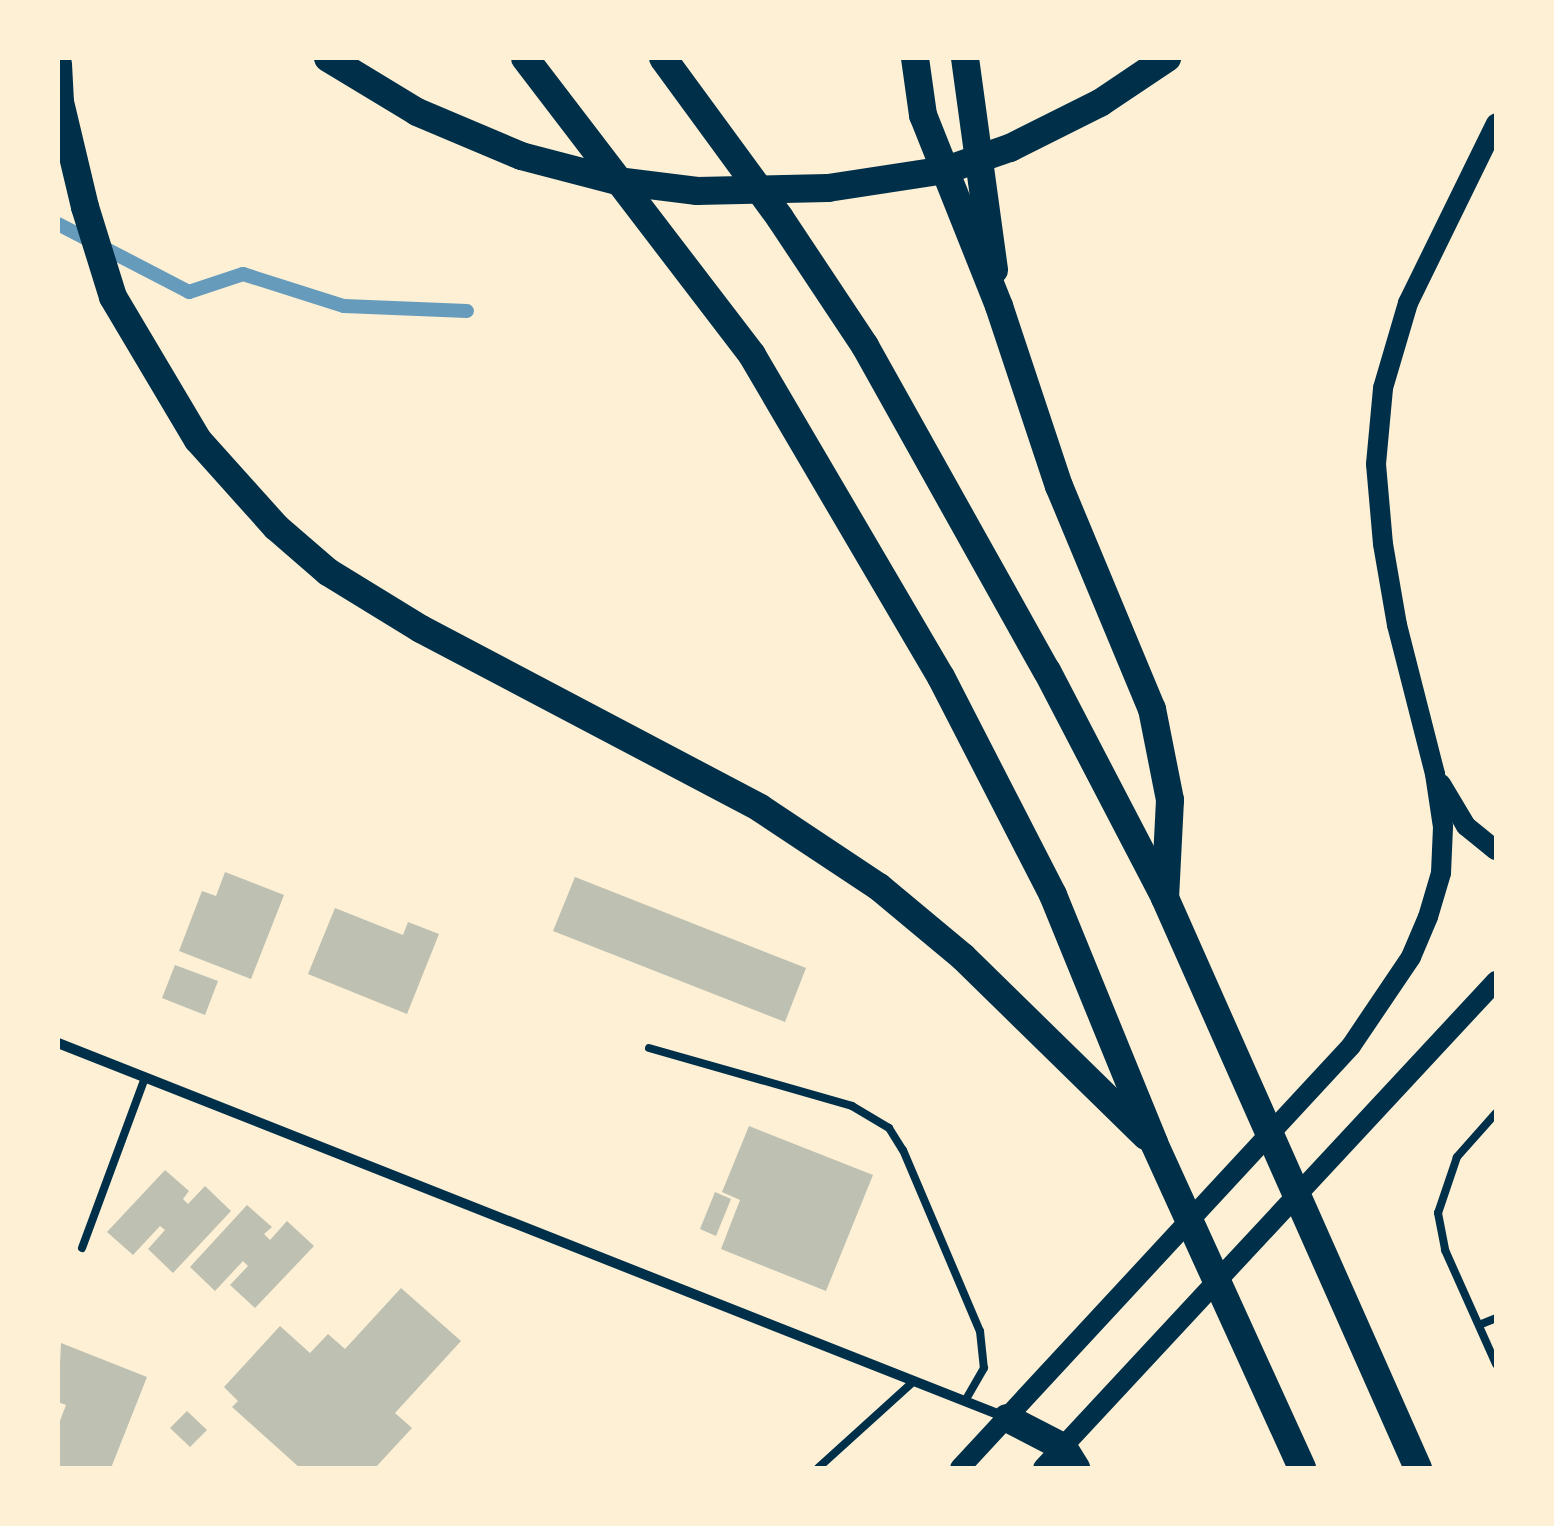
<!DOCTYPE html>
<style>
body{margin:0}
#map{position:relative;width:1554px;height:1526px;overflow:hidden;background:#fdf0d5;font-family:"Fira Sans",sans-serif}
div>[style]{position:absolute}
[style*='--x']{left:calc(var(--x)*1px);top:calc(var(--y)*1px);width:calc(var(--w)*1px);rotate:calc(var(--a)*1deg)}
.stream>*{height:14px;margin:-7px;padding:0 7px;transform-origin:7px;border-radius:7px;background:#669bbc}
.building>*{inset:0;background:#bec0b2}
.service>*{height:8px;margin:-4px;padding:0 4px;transform-origin:4px;border-radius:4px;background:#003049}
.minor>*{height:10px;margin:-5px;padding:0 5px;transform-origin:5px;border-radius:5px;background:#003049}
.secondary>*{height:20px;margin:-10px;padding:0 10px;transform-origin:10px;border-radius:10px;background:#003049}
.trunk>*{height:28px;margin:-14px;padding:0 14px;transform-origin:14px;border-radius:14px;background:#003049}
span{translate:-50% -50%;white-space:nowrap;text-align:center;line-height:1.15;-webkit-text-stroke:9px #fdf0d5;paint-order:stroke}
.frame{position:absolute;inset:0;border:60px solid #fdf0d5;pointer-events:none}
</style>
<div id="map">
<div class="stream">
<i style="--x:58;--y:224;--w:148;--a:27.4"></i>
<i style="--x:189;--y:292;--w:57;--a:-18.4"></i>
<i style="--x:243;--y:274;--w:106;--a:17.6"></i>
<i style="--x:344;--y:306;--w:123;--a:2.3"></i>
</div>
<div class="building">
<i style="clip-path:polygon(225px 872px,284px 895px,251px 979px,179px 951px,202px 891px,216px 896px)"></i>
<i style="clip-path:polygon(575px 877px,806px 968px,785px 1022px,553px 931px)"></i>
<i style="clip-path:polygon(335px 908px,403px 935px,408px 922px,439px 934px,407px 1014px,308px 974px)"></i>
<i style="clip-path:polygon(175px 965px,218px 981px,205px 1015px,162px 998px)"></i>
<i style="clip-path:polygon(749px 1126px,873px 1175px,826px 1291px,721px 1249px,740px 1200px,722px 1192px)"></i>
<i style="clip-path:polygon(165px 1170px,189px 1191px,183px 1199px,188px 1204px,205px 1186px,231px 1211px,173px 1273px,148px 1249px,165px 1230px,160px 1226px,133px 1255px,107px 1232px)"></i>
<i style="clip-path:polygon(715px 1192px,731px 1199px,716px 1236px,700px 1229px)"></i>
<i style="clip-path:polygon(247px 1205px,272px 1227px,264px 1234px,270px 1240px,287px 1221px,314px 1246px,255px 1308px,230px 1285px,248px 1266px,243px 1261px,215px 1291px,190px 1267px)"></i>
<i style="clip-path:polygon(401px 1288px,461px 1341px,395px 1413px,412px 1428px,375px 1468px,300px 1468px,232px 1407px,238px 1401px,224px 1387px,280px 1326px,310px 1353px,328px 1334px,345px 1349px)"></i>
<i style="clip-path:polygon(61px 1343px,147px 1377px,111px 1468px,58px 1468px,58px 1426px,66px 1405px,58px 1402px)"></i>
<i style="clip-path:polygon(187px 1411px,207px 1430px,190px 1447px,170px 1428px)"></i>
</div>
<div class="service">
<i style="--x:649;--y:1048;--w:211;--a:15.9"></i>
<i style="--x:852;--y:1106;--w:43;--a:30.7"></i>
<i style="--x:889;--y:1128;--w:26;--a:58"></i>
<i style="--x:903;--y:1150;--w:197;--a:67"></i>
<i style="--x:980;--y:1331;--w:37;--a:84"></i>
<i style="--x:984;--y:1368;--w:38;--a:120"></i>
<i style="--x:1496;--y:1113;--w:59;--a:131.6"></i>
<i style="--x:1457;--y:1157;--w:59;--a:108.7"></i>
<i style="--x:1438;--y:1213;--w:38;--a:79"></i>
<i style="--x:1445;--y:1250;--w:125;--a:65.9"></i>
<i style="--x:82;--y:1248;--w:181;--a:-69.7"></i>
<i style="--x:1479;--y:1325;--w:18;--a:-22"></i>
<i style="--x:818;--y:1468;--w:130;--a:-42.2"></i>
</div>
<div class="minor">
<i style="--x:58;--y:1043;--w:1018;--a:21.55"></i>
</div>
<div class="secondary">
<i style="--x:1441;--y:784;--w:49;--a:59.2"></i>
<i style="--x:1466;--y:826;--w:38;--a:39"></i>
<i style="--x:960;--y:1468;--w:575;--a:-47.18"></i>
<i style="--x:1351;--y:1046;--w:107;--a:-56"></i>
<i style="--x:1411;--y:957;--w:43;--a:-67"></i>
<i style="--x:1428;--y:917;--w:46;--a:-73.5"></i>
<i style="--x:1441;--y:873;--w:46;--a:-87.5"></i>
<i style="--x:1443;--y:827;--w:54;--a:-98.6"></i>
<i style="--x:1435;--y:774;--w:154;--a:-104.3"></i>
<i style="--x:1397;--y:625;--w:82;--a:-99.8"></i>
<i style="--x:1383;--y:544;--w:80;--a:-95"></i>
<i style="--x:1376;--y:464;--w:76;--a:-84.7"></i>
<i style="--x:1383;--y:388;--w:89;--a:-73.6"></i>
<i style="--x:1408;--y:303;--w:200;--a:-63.9"></i>
<i style="--x:1043;--y:1468;--w:665;--a:-47.07"></i>
</div>
<div class="trunk">
<i style="--x:328;--y:58;--w:104;--a:31.2"></i>
<i style="--x:417;--y:112;--w:113;--a:22.9"></i>
<i style="--x:521;--y:156;--w:99;--a:14.6"></i>
<i style="--x:617;--y:181;--w:81;--a:7.1"></i>
<i style="--x:697;--y:191;--w:131;--a:-1.3"></i>
<i style="--x:828;--y:188;--w:119;--a:-8.7"></i>
<i style="--x:946;--y:170;--w:68;--a:-19"></i>
<i style="--x:1010;--y:148;--w:101;--a:-26.6"></i>
<i style="--x:1100;--y:103;--w:81;--a:-33.9"></i>
<i style="--x:525;--y:58;--w:374;--a:52.6"></i>
<i style="--x:752;--y:355;--w:373;--a:59.6"></i>
<i style="--x:941;--y:677;--w:245;--a:62.8"></i>
<i style="--x:1053;--y:895;--w:268;--a:67.8"></i>
<i style="--x:1154;--y:1143;--w:357;--a:65.5"></i>
<i style="--x:663;--y:58;--w:198;--a:53.8"></i>
<i style="--x:780;--y:218;--w:154;--a:56.4"></i>
<i style="--x:865;--y:346;--w:372;--a:60.8"></i>
<i style="--x:1047;--y:671;--w:256;--a:62.5"></i>
<i style="--x:1165;--y:898;--w:624;--a:66.07"></i>
<i style="--x:915;--y:58;--w:58;--a:82"></i>
<i style="--x:923;--y:115;--w:206;--a:68.3"></i>
<i style="--x:999;--y:306;--w:190;--a:71.6"></i>
<i style="--x:1059;--y:486;--w:242;--a:67.4"></i>
<i style="--x:1152;--y:709;--w:93;--a:78.8"></i>
<i style="--x:1170;--y:800;--w:98;--a:92.9"></i>
<i style="--x:965;--y:58;--w:214;--a:82.2"></i>
<i style="--x:58;--y:64;--w:38;--a:87"></i>
<i style="--x:60;--y:102;--w:108;--a:76.6"></i>
<i style="--x:85;--y:207;--w:94;--a:72.7"></i>
<i style="--x:113;--y:297;--w:166;--a:59.3"></i>
<i style="--x:198;--y:440;--w:117;--a:48.1"></i>
<i style="--x:276;--y:527;--w:69;--a:40.9"></i>
<i style="--x:328;--y:572;--w:109;--a:31.5"></i>
<i style="--x:421;--y:629;--w:383;--a:27.8"></i>
<i style="--x:760;--y:808;--w:143;--a:33.6"></i>
<i style="--x:879;--y:887;--w:109;--a:39.8"></i>
<i style="--x:963;--y:957;--w:256;--a:44.4"></i>
<i style="--x:1007;--y:1418;--w:63;--a:27.4"></i>
<i style="--x:1063;--y:1447;--w:25;--a:58"></i>
</div>
<div class="frame"></div>
</div>
